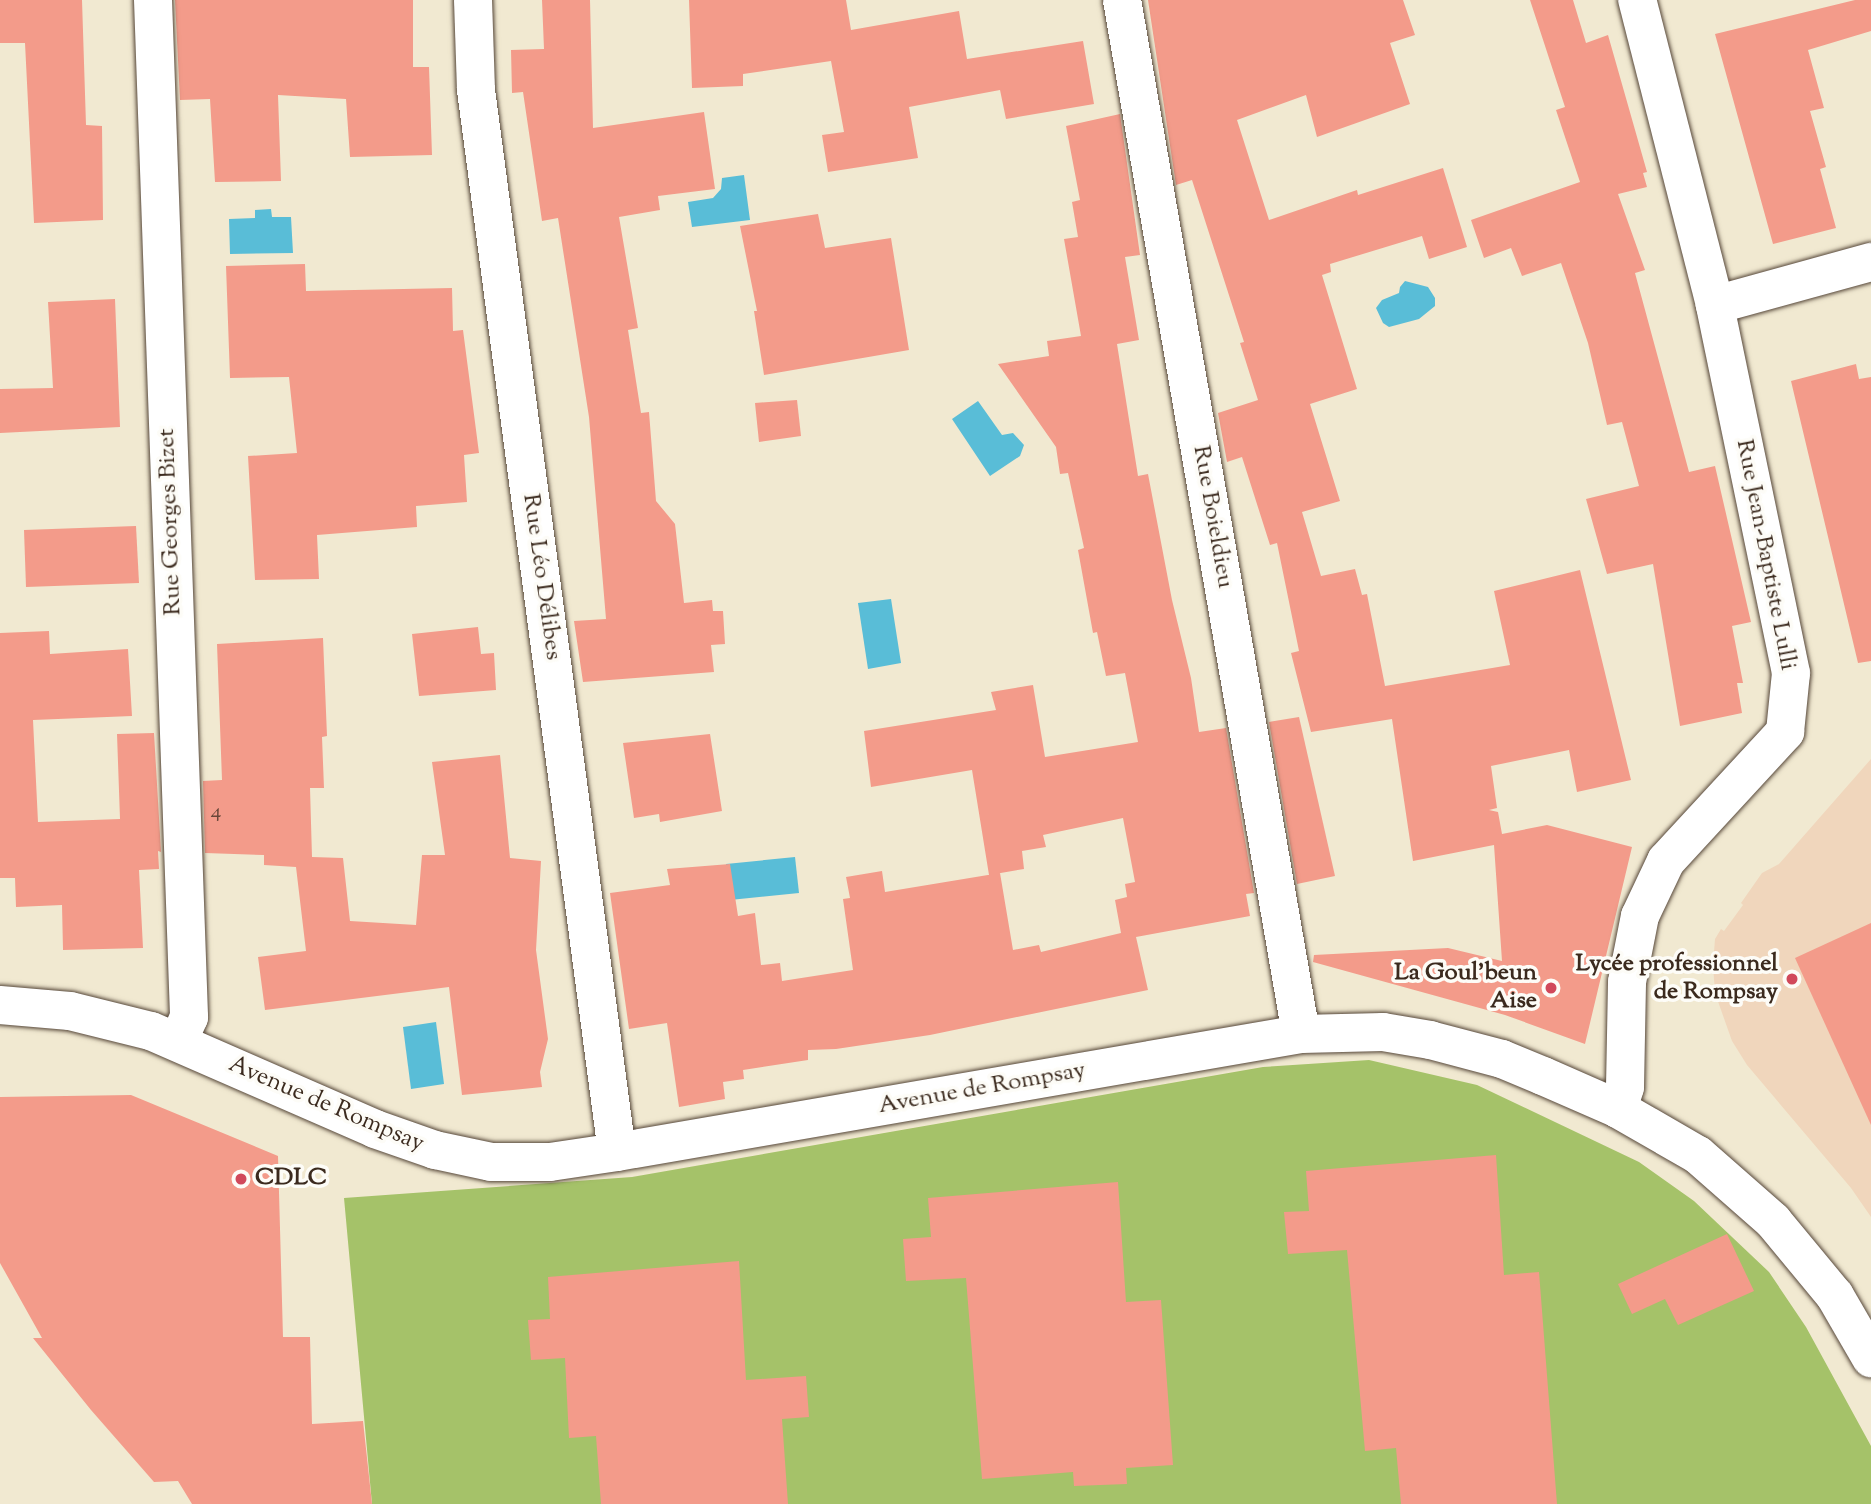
<!DOCTYPE html>
<meta charset="utf-8">
<style>
body{margin:0}
#map{position:relative;width:1871px;height:1504px;overflow:hidden;background:#f1e9d1;font-family:"Sorts Mill Goudy",serif}
div>[style]{position:absolute}
[style*='--x']{left:calc(var(--x)*1px);top:calc(var(--y)*1px);width:calc(var(--w)*1px);rotate:calc(var(--a)*1deg)}
.built>*{inset:0;background:#f0d6bc}
.green>*{inset:0;background:#a5c269}
.water>*{inset:0;background:#59bdd7}
.building>*{inset:0;background:#f39b8a}
.roads{filter:drop-shadow(0 0 2px #564739) drop-shadow(0 0 2px #564739)}
.minor>*{height:38px;margin:-19px;padding:0 19px;transform-origin:19px;border-radius:19px;background:#fff}
.tertiary>*{height:38px;margin:-19px;padding:0 19px;transform-origin:19px;border-radius:19px;background:#fff}
.dots>*{width:19px;height:19px;translate:-50% -50%;box-sizing:border-box;border:4px solid #fdfcf7;border-radius:50%}
span{translate:-50% -50%;white-space:nowrap;text-align:center;line-height:1.15;-webkit-text-stroke:7px #fdfcf7;paint-order:stroke}
.number-label{font-size:21px;color:#694639}
.number-label span{-webkit-text-stroke-width:0}
.street-label{font-size:24px;color:#3b2a1e}
.poi-label{font-size:24px;color:#3b2a1e;font-weight:700}
.right{translate:-100% -50%;text-align:right}
.left{translate:0 -50%;text-align:left}
</style>
<div id="map">
<div class="built">
<i style="clip-path:polygon(1871px 759px,1871px 1217px,1851px 1188px,1747px 1065px,1732px 1041px,1715px 993px,1713px 965px,1715px 939px,1721px 929px,1724px 931px,1743px 905px,1741px 903px,1762px 873px,1779px 864px)"></i>
</div>
<div class="green">
<i style="clip-path:polygon(1369px 1060px,1477px 1085px,1639px 1162px,1694px 1201px,1769px 1272px,1806px 1327px,1871px 1446px,1871px 1504px,372px 1504px,344px 1198px,632px 1177px,1263px 1067px)"></i>
</div>
<div class="water">
<i style="clip-path:polygon(744px 175px,750px 220px,692px 227px,688px 202px,713px 198px,721px 189px,722px 178px)"></i>
<i style="clip-path:polygon(271px 209px,272px 217px,291px 217px,293px 253px,230px 254px,229px 219px,255px 218px,255px 210px)"></i>
<i style="clip-path:polygon(1405px 281px,1428px 287px,1435px 298px,1435px 306px,1419px 319px,1389px 327px,1383px 323px,1376px 308px,1382px 300px,1399px 293px,1400px 287px)"></i>
<i style="clip-path:polygon(978px 401px,1002px 435px,1013px 433px,1024px 445px,1020px 456px,990px 476px,952px 419px)"></i>
<i style="clip-path:polygon(891px 599px,901px 663px,868px 669px,858px 603px)"></i>
<i style="clip-path:polygon(795px 857px,799px 893px,730px 900px,726px 864px)"></i>
<i style="clip-path:polygon(436px 1022px,444px 1084px,411px 1089px,403px 1027px)"></i>
</div>
<div class="building">
<i style="clip-path:polygon(0 0,82px 0,86px 125px,102px 126px,103px 220px,34px 223px,25px 43px,0 43px)"></i>
<i style="clip-path:polygon(175px 0,413px 0,413px 67px,429px 67px,432px 155px,350px 157px,346px 99px,278px 95px,281px 181px,215px 182px,210px 99px,180px 100px)"></i>
<i style="clip-path:polygon(542px 0,590px 0,593px 128px,704px 112px,715px 189px,658px 196px,660px 210px,619px 217px,638px 328px,628px 330px,641px 413px,649px 412px,656px 501px,675px 524px,684px 603px,712px 600px,713px 611px,723px 611px,725px 644px,711px 645px,714px 672px,583px 682px,574px 621px,606px 619px,589px 417px,558px 218px,542px 221px,523px 92px,512px 93px,511px 50px,544px 49px)"></i>
<i style="clip-path:polygon(689px 0,846px 0,851px 30px,959px 11px,967px 59px,1083px 41px,1094px 104px,1006px 119px,1000px 90px,909px 107px,918px 158px,828px 172px,822px 135px,844px 132px,831px 61px,743px 74px,743px 86px,692px 88px)"></i>
<i style="clip-path:polygon(1148px 0,1403px 0,1415px 35px,1390px 43px,1410px 104px,1317px 137px,1306px 95px,1237px 120px,1269px 220px,1357px 190px,1358px 195px,1443px 168px,1467px 247px,1429px 259px,1422px 236px,1330px 264px,1331px 272px,1322px 275px,1357px 389px,1310px 404px,1340px 501px,1302px 512px,1321px 576px,1355px 569px,1362px 595px,1367px 594px,1385px 686px,1510px 665px,1494px 591px,1580px 570px,1631px 780px,1577px 792px,1569px 750px,1491px 766px,1497px 808px,1489px 810px,1498px 812px,1502px 834px,1547px 825px,1632px 847px,1585px 1044px,1505px 1015px,1313px 962px,1314px 955px,1448px 948px,1502px 961px,1494px 845px,1413px 861px,1392px 719px,1311px 732px,1291px 653px,1299px 651px,1277px 543px,1270px 545px,1242px 457px,1227px 462px,1218px 413px,1258px 400px,1240px 343px,1244px 342px,1192px 180px,1176px 185px)"></i>
<i style="clip-path:polygon(1530px 0,1573px 0,1586px 43px,1608px 35px,1647px 172px,1643px 173px,1647px 187px,1618px 194px,1645px 270px,1635px 273px,1689px 472px,1715px 466px,1751px 622px,1732px 626px,1743px 683px,1737px 683px,1742px 713px,1680px 726px,1653px 564px,1607px 574px,1586px 499px,1639px 486px,1622px 422px,1607px 425px,1588px 343px,1561px 263px,1522px 276px,1511px 248px,1484px 258px,1471px 220px,1580px 182px,1556px 110px,1565px 107px)"></i>
<i style="clip-path:polygon(1855px 0,1871px 0,1871px 31px,1808px 50px,1824px 108px,1810px 111px,1826px 167px,1820px 169px,1836px 228px,1773px 244px,1715px 34px)"></i>
<i style="clip-path:polygon(1120px 114px,1140px 255px,1125px 257px,1139px 340px,1117px 344px,1138px 476px,1148px 474px,1172px 600px,1191px 678px,1199px 732px,1226px 728px,1254px 893px,1246px 894px,1250px 916px,1136px 937px,1148px 990px,930px 1035px,836px 1049px,808px 1050px,808px 1060px,743px 1070px,744px 1079px,723px 1082px,725px 1099px,679px 1107px,667px 1023px,629px 1029px,610px 893px,670px 885px,667px 869px,730px 864px,738px 916px,755px 913px,761px 965px,780px 963px,782px 981px,853px 970px,843px 899px,850px 898px,846px 877px,882px 871px,885px 892px,1000px 873px,1013px 950px,1039px 945px,1041px 952px,1121px 933px,1115px 900px,1127px 897px,1125px 884px,1135px 882px,1123px 818px,1043px 835px,1046px 847px,1022px 851px,1024px 869px,989px 875px,972px 770px,871px 787px,864px 731px,996px 710px,991px 692px,1033px 685px,1045px 757px,1138px 742px,1125px 673px,1106px 676px,1097px 632px,1093px 633px,1078px 550px,1084px 548px,1068px 473px,1060px 474px,1056px 447px,998px 364px,1049px 356px,1047px 341px,1081px 336px,1064px 239px,1078px 237px,1072px 202px,1080px 200px,1066px 126px)"></i>
<i style="clip-path:polygon(818px 214px,825px 248px,891px 238px,909px 350px,764px 375px,754px 311px,757px 311px,740px 226px)"></i>
<i style="clip-path:polygon(305px 264px,306px 291px,452px 288px,453px 331px,463px 330px,479px 453px,464px 455px,467px 502px,416px 506px,417px 527px,317px 535px,319px 579px,255px 580px,248px 456px,297px 453px,289px 377px,230px 378px,226px 266px)"></i>
<i style="clip-path:polygon(115px 299px,120px 427px,0 433px,0 389px,53px 388px,48px 302px)"></i>
<i style="clip-path:polygon(1856px 364px,1859px 379px,1871px 377px,1871px 661px,1858px 663px,1791px 381px)"></i>
<i style="clip-path:polygon(797px 400px,801px 436px,759px 442px,755px 403px)"></i>
<i style="clip-path:polygon(136px 526px,139px 583px,26px 587px,24px 530px)"></i>
<i style="clip-path:polygon(478px 627px,481px 654px,494px 653px,496px 690px,419px 696px,412px 634px)"></i>
<i style="clip-path:polygon(49px 631px,50px 654px,128px 649px,132px 716px,33px 720px,38px 822px,120px 819px,117px 734px,154px 733px,161px 852px,158px 851px,159px 869px,139px 870px,143px 948px,63px 950px,62px 905px,16px 907px,15px 878px,0 878px,0 633px)"></i>
<i style="clip-path:polygon(323px 638px,327px 736px,322px 737px,324px 788px,310px 788px,312px 857px,343px 858px,350px 921px,416px 925px,422px 855px,445px 855px,432px 762px,500px 755px,510px 858px,541px 861px,536px 950px,548px 1039px,540px 1072px,542px 1087px,462px 1095px,449px 987px,265px 1010px,258px 957px,306px 951px,296px 867px,264px 865px,264px 855px,205px 853px,203px 781px,222px 780px,217px 644px)"></i>
<i style="clip-path:polygon(1299px 717px,1335px 876px,1297px 884px,1269px 722px)"></i>
<i style="clip-path:polygon(710px 734px,722px 811px,660px 822px,659px 814px,634px 818px,623px 743px)"></i>
<i style="clip-path:polygon(1871px 923px,1871px 1125px,1795px 958px)"></i>
<i style="clip-path:polygon(131px 1095px,278px 1156px,283px 1337px,310px 1337px,312px 1424px,363px 1421px,372px 1504px,192px 1504px,178px 1481px,154px 1482px,91px 1410px,33px 1338px,42px 1338px,0 1263px,0 1097px)"></i>
<i style="clip-path:polygon(1496px 1155px,1504px 1275px,1539px 1272px,1557px 1504px,1401px 1504px,1396px 1448px,1365px 1451px,1347px 1250px,1288px 1254px,1284px 1212px,1309px 1211px,1306px 1171px)"></i>
<i style="clip-path:polygon(1118px 1182px,1126px 1302px,1161px 1300px,1173px 1465px,1126px 1468px,1127px 1484px,1074px 1486px,1073px 1472px,982px 1479px,966px 1278px,906px 1281px,903px 1239px,931px 1237px,928px 1198px)"></i>
<i style="clip-path:polygon(1727px 1234px,1754px 1291px,1678px 1325px,1665px 1299px,1632px 1314px,1618px 1284px)"></i>
<i style="clip-path:polygon(739px 1261px,746px 1380px,806px 1376px,809px 1417px,782px 1419px,788px 1504px,601px 1504px,596px 1436px,569px 1438px,565px 1358px,531px 1360px,528px 1320px,550px 1319px,548px 1277px)"></i>
</div>
<div class="roads">
<div class="minor">
<i style="--x:153;--y:0;--w:1018;--a:87.97"></i>
<i style="--x:189;--y:1017;--w:27;--a:114"></i>
<i style="--x:473;--y:0;--w:90;--a:88.1"></i>
<i style="--x:476;--y:90;--w:1071;--a:82.44"></i>
<i style="--x:1122;--y:0;--w:1049;--a:80.18"></i>
<i style="--x:1715;--y:305;--w:162;--a:-15.4"></i>
<i style="--x:1618;--y:1109;--w:23;--a:-72"></i>
<i style="--x:1625;--y:1087;--w:105;--a:-88.9"></i>
<i style="--x:1627;--y:982;--w:67;--a:-78.9"></i>
<i style="--x:1640;--y:916;--w:61;--a:-64.7"></i>
<i style="--x:1666;--y:861;--w:176;--a:-47.3"></i>
<i style="--x:1785;--y:732;--w:59;--a:-84.2"></i>
<i style="--x:1791;--y:673;--w:376;--a:-101.7"></i>
<i style="--x:1715;--y:305;--w:315;--a:-104.3"></i>
</div>
<div class="tertiary">
<i style="--x:0;--y:1005;--w:70;--a:4.9"></i>
<i style="--x:70;--y:1011;--w:83;--a:13.9"></i>
<i style="--x:151;--y:1031;--w:244;--a:23.6"></i>
<i style="--x:375;--y:1129;--w:64;--a:19.3"></i>
<i style="--x:435;--y:1150;--w:57;--a:12.1"></i>
<i style="--x:491;--y:1162;--w:59;--a:0"></i>
<i style="--x:550;--y:1162;--w:68;--a:-8.5"></i>
<i style="--x:617;--y:1152;--w:694;--a:-9.79"></i>
<i style="--x:1301;--y:1034;--w:82;--a:-1.4"></i>
<i style="--x:1383;--y:1032;--w:48;--a:9.7"></i>
<i style="--x:1430;--y:1040;--w:74;--a:14.8"></i>
<i style="--x:1502;--y:1059;--w:44;--a:22.5"></i>
<i style="--x:1543;--y:1076;--w:82;--a:23.7"></i>
<i style="--x:1618;--y:1109;--w:92;--a:29.9"></i>
<i style="--x:1698;--y:1155;--w:100;--a:41.3"></i>
<i style="--x:1773;--y:1221;--w:97;--a:50.4"></i>
<i style="--x:1835;--y:1296;--w:72;--a:59.9"></i>
</div>
</div>
<div class="dots">
<i style="left:1792px;top:979px;background:#d1495b"></i>
<i style="left:1551px;top:988px;background:#d1495b"></i>
<i style="left:241px;top:1179px;background:#d1495b"></i>
</div>
<div class="number-label">
<span style="left:216px;top:812px">4</span>
</div>
<div class="street-label">
<span style="left:1212px;top:517px;rotate:80deg">Rue Boieldieu</span>
<span style="left:171px;top:522px;rotate:-92deg">Rue Georges Bizet</span>
<span style="left:1765px;top:555px;rotate:79deg">Rue Jean-Baptiste Lulli</span>
<span style="left:541px;top:577px;rotate:82deg">Rue Léo Délibes</span>
<span style="left:982px;top:1089px;rotate:-10deg">Avenue de Rompsay</span>
<span style="left:326px;top:1105px;rotate:23deg">Avenue de Rompsay</span>
</div>
<div class="poi-label">
<span class="right" style="left:1778px;top:979px">Lycée professionnel<br>de Rompsay</span>
<span class="right" style="left:1537px;top:988px">La Goul'beun<br>Aise</span>
<span class="left" style="left:255px;top:1179px">CDLC</span>
</div>
</div>
